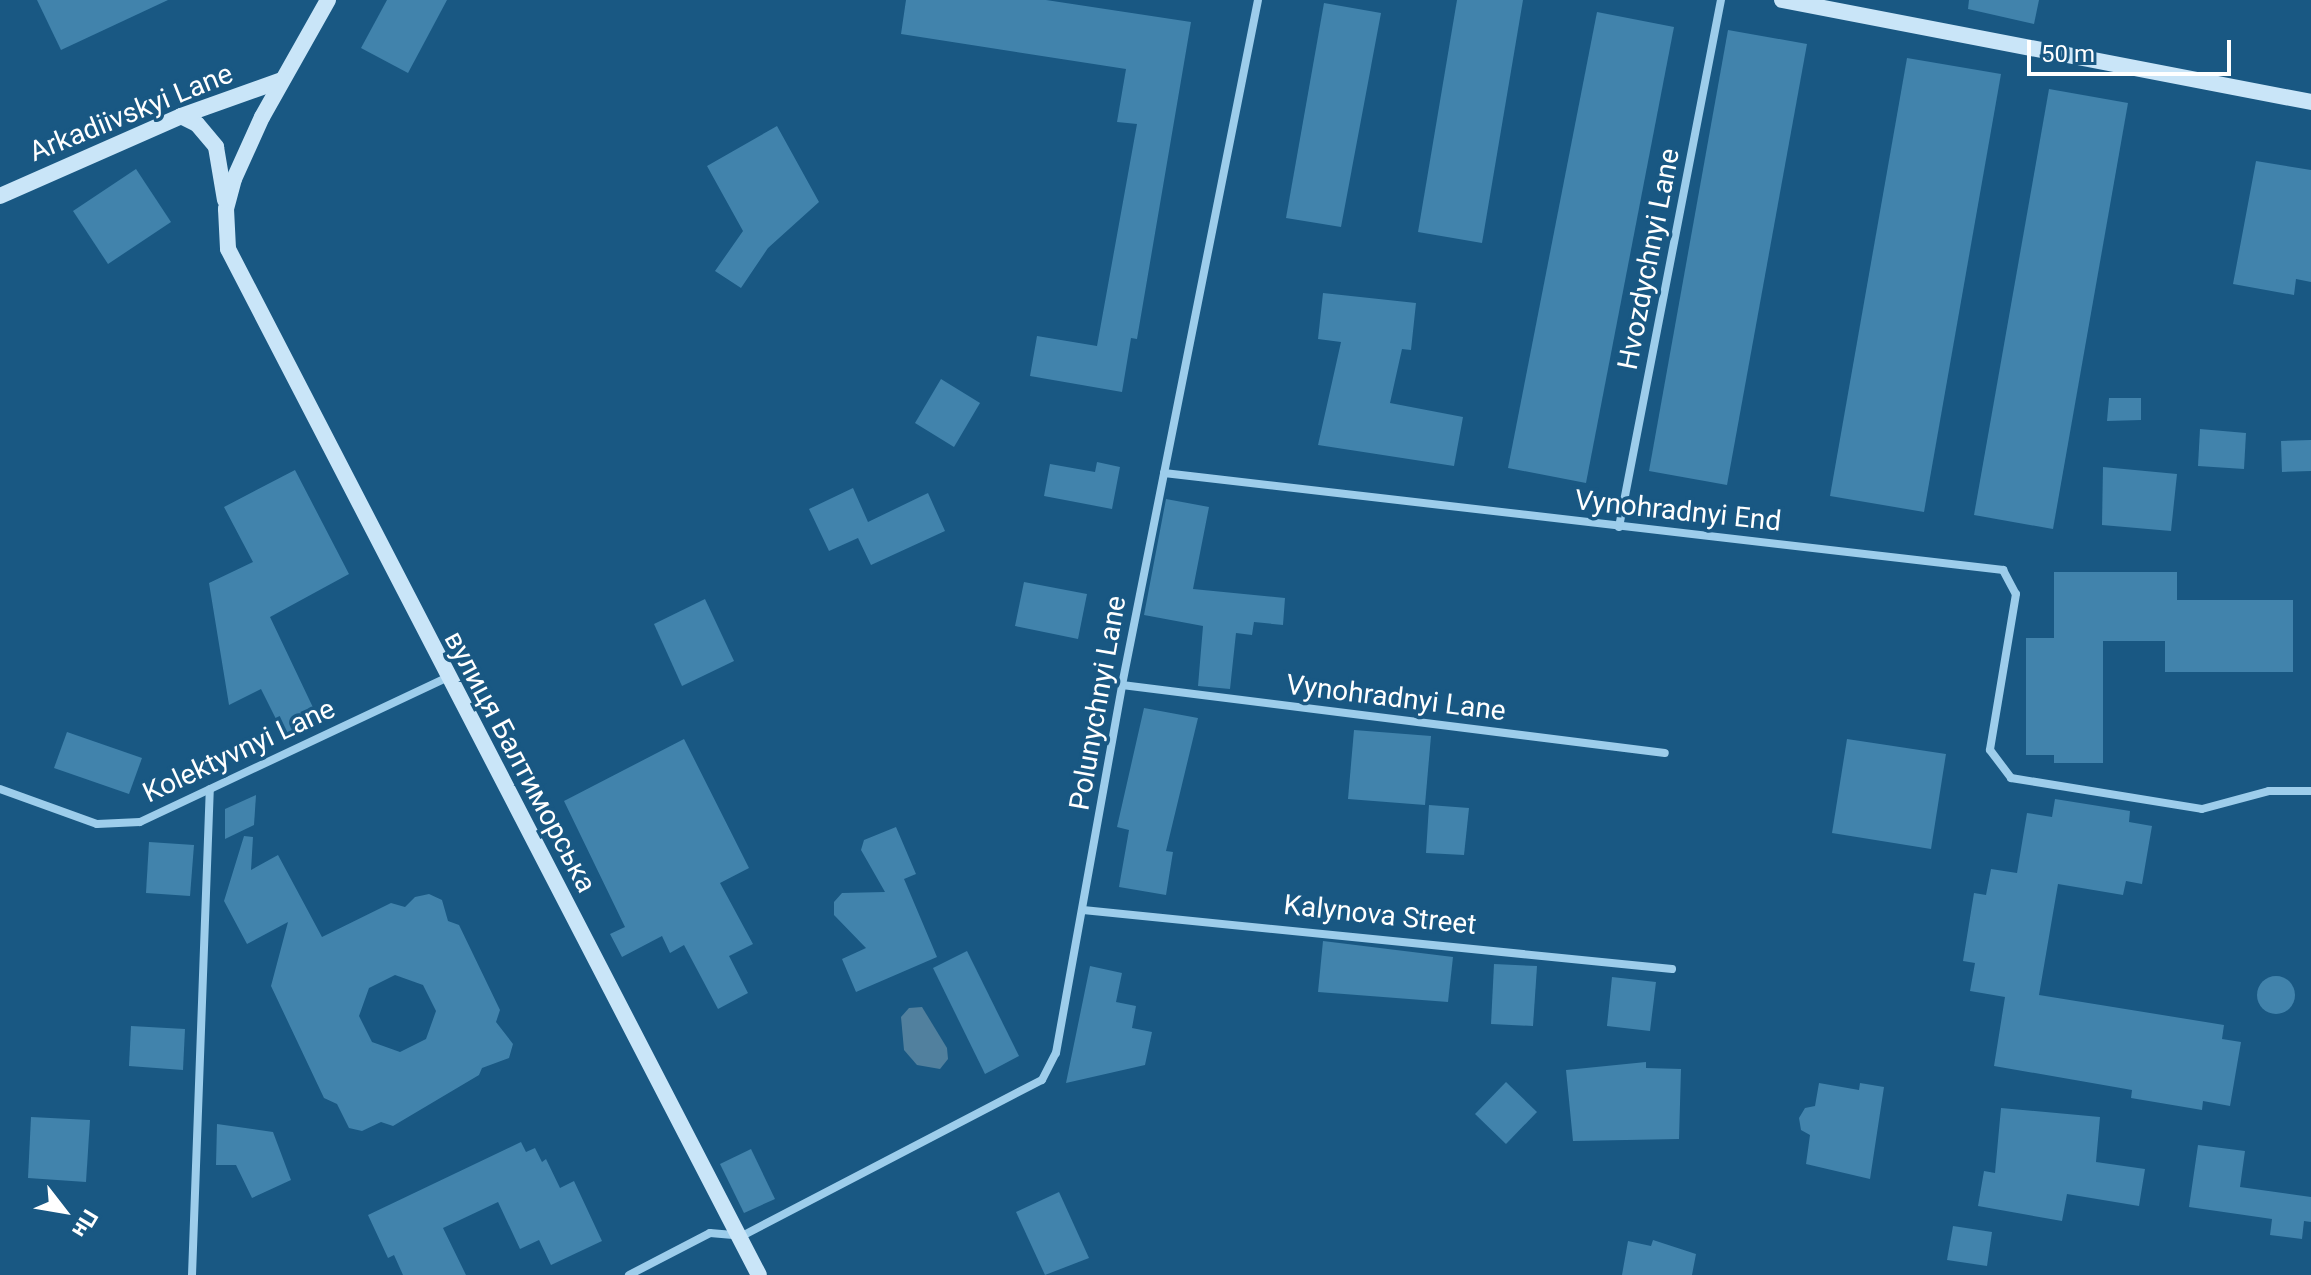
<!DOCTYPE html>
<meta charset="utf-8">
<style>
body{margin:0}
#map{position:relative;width:2311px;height:1275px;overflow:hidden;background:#195883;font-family:Roboto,sans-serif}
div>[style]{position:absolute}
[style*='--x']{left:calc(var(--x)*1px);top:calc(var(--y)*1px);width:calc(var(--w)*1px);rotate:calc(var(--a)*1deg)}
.water>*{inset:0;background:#51809e}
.building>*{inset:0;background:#4183ac}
.round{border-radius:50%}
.street>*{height:8px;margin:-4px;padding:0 4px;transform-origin:4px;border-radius:4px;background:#9dcdeb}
.secondary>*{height:16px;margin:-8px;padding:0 8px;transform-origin:8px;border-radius:8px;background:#c9e5f8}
span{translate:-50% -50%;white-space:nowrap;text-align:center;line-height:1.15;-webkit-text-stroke:7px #195883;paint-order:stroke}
.street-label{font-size:28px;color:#fff}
.north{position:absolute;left:24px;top:1171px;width:80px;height:80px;-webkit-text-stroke:6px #195883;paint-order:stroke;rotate:121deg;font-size:22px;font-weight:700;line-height:32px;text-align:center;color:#fff}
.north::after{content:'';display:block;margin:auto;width:28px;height:36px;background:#fff;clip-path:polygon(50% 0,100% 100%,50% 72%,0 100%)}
.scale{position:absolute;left:2027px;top:40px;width:204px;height:36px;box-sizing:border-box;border:4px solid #fff;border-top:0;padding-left:10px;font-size:24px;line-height:28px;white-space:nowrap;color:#fff;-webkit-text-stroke:6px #195883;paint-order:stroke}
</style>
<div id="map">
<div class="water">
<i style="clip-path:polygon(922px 1007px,947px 1048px,948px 1059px,940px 1069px,917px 1065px,904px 1050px,901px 1017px,909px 1008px)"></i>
</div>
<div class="building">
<i style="clip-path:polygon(37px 0,168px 0,61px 50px)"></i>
<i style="clip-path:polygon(387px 0,447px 0,408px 73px,361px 48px)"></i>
<i style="clip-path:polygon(906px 0,1046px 0,1191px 22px,1137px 339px,1131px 338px,1122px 392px,1030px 376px,1037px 336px,1097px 346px,1137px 124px,1117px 122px,1126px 69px,901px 34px)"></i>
<i style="clip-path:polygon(1457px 0,1523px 0,1482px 243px,1418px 232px)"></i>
<i style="clip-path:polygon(1969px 0,2039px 0,2034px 24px,1968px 9px)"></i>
<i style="clip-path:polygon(1324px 3px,1381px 13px,1341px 227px,1286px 218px)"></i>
<i style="clip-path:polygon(1597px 12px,1674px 27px,1586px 483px,1508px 468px)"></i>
<i style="clip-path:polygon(1728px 30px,1807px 44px,1727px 485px,1649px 471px)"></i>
<i style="clip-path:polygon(1907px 58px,2001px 74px,1924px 512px,1830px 496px)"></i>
<i style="clip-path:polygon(2049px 89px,2128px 103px,2053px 529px,1974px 515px)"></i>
<i style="clip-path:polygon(777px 126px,819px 202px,768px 248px,741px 288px,715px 271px,743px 231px,707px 166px)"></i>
<i style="clip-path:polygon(2256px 161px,2311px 170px,2311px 282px,2296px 279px,2294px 295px,2233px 284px)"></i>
<i style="clip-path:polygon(136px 169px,171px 222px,108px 264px,73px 211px)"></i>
<i style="clip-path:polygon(1323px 293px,1416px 303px,1411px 350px,1402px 349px,1390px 403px,1463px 417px,1454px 466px,1318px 445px,1341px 342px,1318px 339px)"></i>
<i style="clip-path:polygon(941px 379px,980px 403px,954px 447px,915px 423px)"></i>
<i style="clip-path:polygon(2109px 398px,2141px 398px,2141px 420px,2107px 421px)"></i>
<i style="clip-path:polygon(2200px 429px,2246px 433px,2244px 469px,2198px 466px)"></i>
<i style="clip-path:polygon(2311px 440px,2311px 471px,2282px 472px,2281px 441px)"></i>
<i style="clip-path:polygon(1097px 462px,1120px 467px,1112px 509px,1044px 496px,1050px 464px,1095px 472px)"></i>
<i style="clip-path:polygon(2103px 467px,2177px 474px,2171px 531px,2102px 525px)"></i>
<i style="clip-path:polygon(295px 470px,349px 574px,270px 617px,318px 718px,284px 735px,261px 689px,229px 705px,209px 583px,253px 562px,224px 507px)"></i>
<i style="clip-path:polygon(853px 488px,868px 522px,928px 493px,945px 531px,871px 565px,858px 538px,829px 551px,809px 509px)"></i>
<i style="clip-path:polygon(1166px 499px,1209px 507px,1193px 589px,1285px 598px,1283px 625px,1254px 622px,1252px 635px,1236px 633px,1230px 689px,1198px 686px,1203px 626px,1144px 615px)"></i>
<i style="clip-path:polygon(2054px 572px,2177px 572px,2177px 600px,2293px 600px,2293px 672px,2165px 672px,2165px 641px,2103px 641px,2103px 763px,2054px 763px,2054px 755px,2026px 755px,2026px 638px,2054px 638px)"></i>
<i style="clip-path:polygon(1024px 582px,1087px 594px,1078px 639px,1015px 626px)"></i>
<i style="clip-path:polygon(705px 599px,734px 661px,682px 686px,654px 624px)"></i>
<i style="clip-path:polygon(1144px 708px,1198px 718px,1166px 851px,1173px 852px,1166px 895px,1119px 887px,1129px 830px,1117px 827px)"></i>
<i style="clip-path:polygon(1354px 730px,1431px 736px,1425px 805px,1348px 799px)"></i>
<i style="clip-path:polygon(67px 732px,142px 758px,129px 794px,54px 768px)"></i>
<i style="clip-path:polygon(684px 739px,749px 868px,720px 883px,753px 944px,729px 956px,748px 993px,718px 1009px,684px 945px,670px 953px,662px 936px,622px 957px,610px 934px,625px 927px,564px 801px)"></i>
<i style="clip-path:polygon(1847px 739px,1946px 754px,1931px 849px,1832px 833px)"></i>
<i style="clip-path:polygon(256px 795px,254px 825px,225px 839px,225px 809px)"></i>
<i style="clip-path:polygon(2055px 799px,2130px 811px,2129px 822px,2152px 826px,2142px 884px,2126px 881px,2123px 895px,2058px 884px,2039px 995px,2224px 1025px,2222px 1039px,2241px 1042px,2230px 1106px,2203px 1101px,2202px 1110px,2131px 1098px,2132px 1090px,1994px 1066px,2005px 997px,1970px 991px,1975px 963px,1963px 961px,1974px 893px,1986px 895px,1991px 869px,2017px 873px,2027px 813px,2052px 817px)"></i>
<i style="clip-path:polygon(1429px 805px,1469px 808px,1464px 855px,1426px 853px)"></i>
<i style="clip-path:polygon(896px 827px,916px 874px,904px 879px,937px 957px,856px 992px,842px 959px,866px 948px,834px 915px,834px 902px,842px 893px,885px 892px,861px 850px,864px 840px)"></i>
<i style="clip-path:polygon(evenodd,244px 836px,253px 837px,251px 870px,278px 855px,322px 937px,391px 903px,405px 907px,415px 897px,429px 894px,442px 900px,448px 921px,459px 925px,500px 1010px,496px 1022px,513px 1044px,509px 1058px,482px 1068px,479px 1075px,393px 1126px,381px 1122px,362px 1131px,349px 1128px,337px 1104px,324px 1098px,271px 986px,288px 922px,247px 944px,224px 901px,244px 836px,395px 975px,423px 985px,436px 1011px,426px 1039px,400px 1052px,372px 1042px,359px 1016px,369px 988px,395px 975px)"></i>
<i style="clip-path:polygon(149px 842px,194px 845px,190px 896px,146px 893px)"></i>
<i style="clip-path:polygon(1323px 941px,1453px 957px,1448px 1002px,1318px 992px)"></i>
<i style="clip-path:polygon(967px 951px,1019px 1056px,985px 1074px,933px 968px)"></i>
<i style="clip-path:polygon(1494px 964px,1537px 966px,1533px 1026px,1491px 1024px)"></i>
<i style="clip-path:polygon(1090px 966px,1122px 973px,1116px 1002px,1136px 1006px,1132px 1028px,1152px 1032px,1145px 1065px,1066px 1083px)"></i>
<i class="round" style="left:2257px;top:976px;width:38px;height:38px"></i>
<i style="clip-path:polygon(1612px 977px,1656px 982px,1650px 1031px,1607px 1026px)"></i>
<i style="clip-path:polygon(131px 1026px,185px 1029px,183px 1070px,129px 1066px)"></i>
<i style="clip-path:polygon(1646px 1062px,1646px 1068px,1681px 1069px,1679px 1139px,1573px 1141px,1566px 1070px)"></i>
<i style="clip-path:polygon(1506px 1082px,1537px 1112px,1506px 1144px,1475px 1114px)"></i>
<i style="clip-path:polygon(1819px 1083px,1859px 1090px,1860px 1083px,1884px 1087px,1870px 1179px,1806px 1164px,1810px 1135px,1801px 1130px,1799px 1118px,1805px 1108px,1815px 1106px)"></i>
<i style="clip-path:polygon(2001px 1108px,2100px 1117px,2096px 1162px,2145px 1169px,2139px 1206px,2067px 1194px,2062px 1221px,1978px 1206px,1984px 1171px,1995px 1173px)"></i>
<i style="clip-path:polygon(31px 1117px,90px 1120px,86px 1182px,28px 1178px)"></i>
<i style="clip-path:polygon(217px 1124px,273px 1132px,291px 1180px,252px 1198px,236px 1165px,216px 1165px)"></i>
<i style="clip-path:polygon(521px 1142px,526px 1152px,535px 1148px,542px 1162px,546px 1159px,560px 1188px,574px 1181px,602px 1241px,551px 1265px,539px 1240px,520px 1249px,498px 1202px,443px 1228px,466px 1275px,403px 1275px,394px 1255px,388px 1258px,368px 1215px)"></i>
<i style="clip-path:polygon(2198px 1145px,2245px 1151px,2240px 1187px,2311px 1197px,2311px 1222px,2304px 1221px,2302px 1239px,2270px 1235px,2272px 1219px,2189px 1207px)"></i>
<i style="clip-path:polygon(751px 1149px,775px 1199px,744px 1213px,720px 1164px)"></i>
<i style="clip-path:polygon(1059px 1192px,1089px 1258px,1045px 1275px,1016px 1212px)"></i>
<i style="clip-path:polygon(1953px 1226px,1992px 1232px,1987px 1266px,1947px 1260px)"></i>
<i style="clip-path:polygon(1653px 1240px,1696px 1254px,1692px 1275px,1622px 1275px,1628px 1241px,1651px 1246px)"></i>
</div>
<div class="street">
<i style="--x:1164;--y:473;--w:845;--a:6.59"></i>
<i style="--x:2003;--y:570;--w:27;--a:62"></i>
<i style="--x:2016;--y:594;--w:158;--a:99.5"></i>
<i style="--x:1990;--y:750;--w:35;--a:53"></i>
<i style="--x:2011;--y:778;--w:193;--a:9.2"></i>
<i style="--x:2202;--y:809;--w:69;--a:-15"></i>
<i style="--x:2269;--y:791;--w:42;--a:0"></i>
<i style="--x:1619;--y:527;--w:537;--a:-79.05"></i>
<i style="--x:1122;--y:685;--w:547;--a:7.14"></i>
<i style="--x:0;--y:789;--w:103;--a:19.8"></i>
<i style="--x:97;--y:824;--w:43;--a:-2.7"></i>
<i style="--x:140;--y:822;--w:338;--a:-25.2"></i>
<i style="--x:1083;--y:910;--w:592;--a:5.72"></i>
<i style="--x:192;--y:1275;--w:486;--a:-87.9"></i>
<i style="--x:629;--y:1275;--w:91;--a:-27.4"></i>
<i style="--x:710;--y:1233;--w:32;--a:5"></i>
<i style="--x:742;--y:1236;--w:338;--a:-27.5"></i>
<i style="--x:1042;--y:1080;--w:30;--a:-63"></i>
<i style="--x:1056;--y:1053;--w:374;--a:-79.8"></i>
<i style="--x:1122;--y:685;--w:698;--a:-78.77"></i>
</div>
<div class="secondary">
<i style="--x:328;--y:0;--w:134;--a:119.4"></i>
<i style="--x:262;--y:117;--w:68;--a:114.3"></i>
<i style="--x:234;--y:179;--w:31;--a:105"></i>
<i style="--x:226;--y:209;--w:40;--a:87.1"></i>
<i style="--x:228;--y:249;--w:1155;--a:62.64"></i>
<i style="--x:1782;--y:0;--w:539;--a:10.91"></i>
<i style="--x:181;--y:116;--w:18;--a:27"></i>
<i style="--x:197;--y:124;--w:30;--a:50"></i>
<i style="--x:216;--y:147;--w:54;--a:80.4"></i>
<i style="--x:0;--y:196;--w:198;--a:-23.8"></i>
<i style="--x:181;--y:116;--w:107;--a:-19.6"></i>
</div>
<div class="street-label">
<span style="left:131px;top:113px;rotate:-22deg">Arkadiivskyi Lane</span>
<span style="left:1649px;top:259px;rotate:-79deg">Hvozdychnyi Lane</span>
<span style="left:1678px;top:511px;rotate:6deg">Vynohradnyi End</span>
<span style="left:1396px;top:698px;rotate:7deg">Vynohradnyi Lane</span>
<span style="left:1098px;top:703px;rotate:-80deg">Polunychnyi Lane</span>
<span style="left:239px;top:751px;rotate:-25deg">Kolektyvnyi Lane</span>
<span style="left:520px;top:762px;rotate:62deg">вулиця Балтиморська</span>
<span style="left:1380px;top:915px;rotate:6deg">Kalynova Street</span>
</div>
<div class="north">Пн</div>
<div class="scale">50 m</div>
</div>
